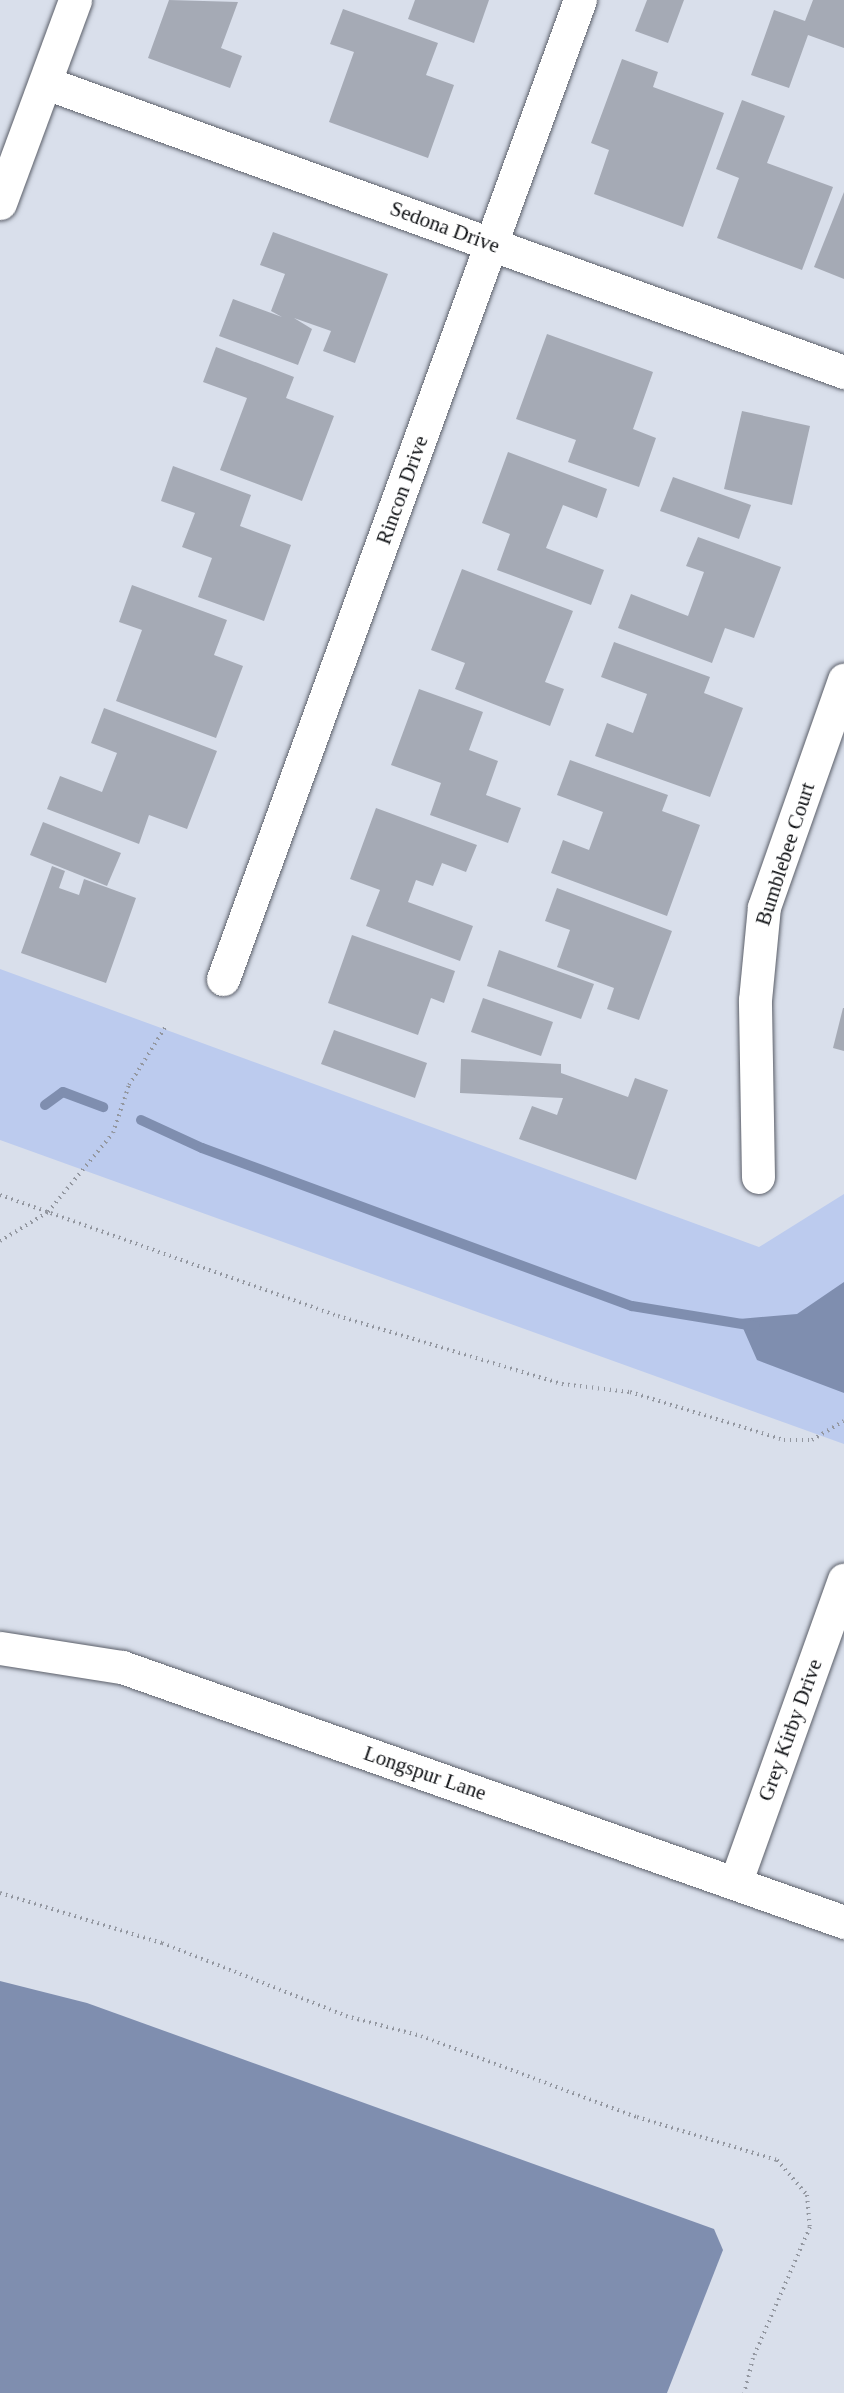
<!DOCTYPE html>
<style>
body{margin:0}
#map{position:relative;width:844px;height:2393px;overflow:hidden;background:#d9dfeb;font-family:"Times New Roman",serif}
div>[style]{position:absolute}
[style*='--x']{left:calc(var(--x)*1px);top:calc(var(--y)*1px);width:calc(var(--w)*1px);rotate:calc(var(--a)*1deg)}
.green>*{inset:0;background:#bccbee}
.water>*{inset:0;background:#7f8eaf}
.stream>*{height:10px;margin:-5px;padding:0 5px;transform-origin:5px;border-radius:5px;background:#7f8eaf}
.building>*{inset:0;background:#a5aab5}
.path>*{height:4px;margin-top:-2px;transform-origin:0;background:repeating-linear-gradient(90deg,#9397a0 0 1.5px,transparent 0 6px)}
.roads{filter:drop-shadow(0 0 2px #5b5f69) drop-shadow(0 0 2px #5b5f69)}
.street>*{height:33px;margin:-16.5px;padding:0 16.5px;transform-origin:16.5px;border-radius:16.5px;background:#fff}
span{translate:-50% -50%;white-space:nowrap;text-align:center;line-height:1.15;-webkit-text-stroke:5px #fff;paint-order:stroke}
.street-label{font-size:21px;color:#101215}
</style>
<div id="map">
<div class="green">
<i style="clip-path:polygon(0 969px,759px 1247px,844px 1194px,844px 1444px,0 1140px)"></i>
</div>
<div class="water">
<i style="clip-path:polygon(844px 1282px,844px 1393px,757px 1360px,739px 1319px,797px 1314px)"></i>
<i style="clip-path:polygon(0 1981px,87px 2003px,714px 2229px,723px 2250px,667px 2393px,0 2393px)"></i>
</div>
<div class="stream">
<i style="--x:45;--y:1105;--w:22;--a:-36"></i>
<i style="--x:63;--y:1092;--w:43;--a:20.6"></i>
<i style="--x:141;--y:1120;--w:67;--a:24.7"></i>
<i style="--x:202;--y:1148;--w:458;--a:20.2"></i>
<i style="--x:632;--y:1306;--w:124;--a:9.3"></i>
</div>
<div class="building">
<i style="clip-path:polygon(169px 0,238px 2px,221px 48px,242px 56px,230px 88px,148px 58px)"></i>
<i style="clip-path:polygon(415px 0,489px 0,474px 43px,408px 19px)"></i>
<i style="clip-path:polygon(647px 0,684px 0,668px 43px,635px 31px)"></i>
<i style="clip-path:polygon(813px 0,844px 0,844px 48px,808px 35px,789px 88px,751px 75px,774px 10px,805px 21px)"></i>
<i style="clip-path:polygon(343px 9px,438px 43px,426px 75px,454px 85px,428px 158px,329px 122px,354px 52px,330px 44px)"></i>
<i style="clip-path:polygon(622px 59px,658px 72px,653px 87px,724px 113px,683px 227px,594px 194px,609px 150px,591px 143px)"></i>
<i style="clip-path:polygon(742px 100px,785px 116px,767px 163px,833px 187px,802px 270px,717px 238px,739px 178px,716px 169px)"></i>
<i style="clip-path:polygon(844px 192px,844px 279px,814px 267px)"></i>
<i style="clip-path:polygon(273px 232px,388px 274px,355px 363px,323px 351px,331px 331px,294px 318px,312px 329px,298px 365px,219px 336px,233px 299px,282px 317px,271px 311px,285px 274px,260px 265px)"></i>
<i style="clip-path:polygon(547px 334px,653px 372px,633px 429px,656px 438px,639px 487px,568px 462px,576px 440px,516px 419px)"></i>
<i style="clip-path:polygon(216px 347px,294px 377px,286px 398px,334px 416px,302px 501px,220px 470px,247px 398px,203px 382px)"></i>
<i style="clip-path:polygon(742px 411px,810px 426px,792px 505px,724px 489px)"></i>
<i style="clip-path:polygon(508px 452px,607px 489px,597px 518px,563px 505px,546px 548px,604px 570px,591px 605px,497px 570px,510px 534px,482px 523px)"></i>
<i style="clip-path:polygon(173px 466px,251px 495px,240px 526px,291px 545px,264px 621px,198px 597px,212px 558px,182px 547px,195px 513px,161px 501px)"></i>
<i style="clip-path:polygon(673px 477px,751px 505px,739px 539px,660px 511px)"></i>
<i style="clip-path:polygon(698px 537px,781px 567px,754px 638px,725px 628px,712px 663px,618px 628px,631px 594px,688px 616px,704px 572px,686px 566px)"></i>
<i style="clip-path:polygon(462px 569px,573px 611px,545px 682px,564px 689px,550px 726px,455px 689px,465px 663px,431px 650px)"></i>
<i style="clip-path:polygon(132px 585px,227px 620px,214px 655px,243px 666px,216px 738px,116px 701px,142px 630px,119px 622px)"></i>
<i style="clip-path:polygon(614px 642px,710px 677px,704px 693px,743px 708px,710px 797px,595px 756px,607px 723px,633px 733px,647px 694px,601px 677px)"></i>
<i style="clip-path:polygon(419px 689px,483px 712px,469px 750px,498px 761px,486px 795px,521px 808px,508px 843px,430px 815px,441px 783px,391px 765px)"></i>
<i style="clip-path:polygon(104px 708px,217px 751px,187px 829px,149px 815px,139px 844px,47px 809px,60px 776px,102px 792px,117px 753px,91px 743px)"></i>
<i style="clip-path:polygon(570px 760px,668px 795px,662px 811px,700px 825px,667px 916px,551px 873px,563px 840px,589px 850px,603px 812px,557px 795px)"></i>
<i style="clip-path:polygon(376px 808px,477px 845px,466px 872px,442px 863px,433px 886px,416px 880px,408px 902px,473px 926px,460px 961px,366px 926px,380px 890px,350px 879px)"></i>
<i style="clip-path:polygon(43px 822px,121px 853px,107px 886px,30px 855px)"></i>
<i style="clip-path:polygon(52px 866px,65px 871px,59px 888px,79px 895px,84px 879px,136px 898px,106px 983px,21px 953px)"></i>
<i style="clip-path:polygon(557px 888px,672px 931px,639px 1020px,607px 1009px,614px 988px,557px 967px,570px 930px,545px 921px)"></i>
<i style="clip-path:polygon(352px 935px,455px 971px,444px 1003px,431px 998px,418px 1035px,328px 1003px)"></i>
<i style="clip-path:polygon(499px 950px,594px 984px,581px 1019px,487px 986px)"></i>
<i style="clip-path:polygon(483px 998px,553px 1022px,541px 1056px,471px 1032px)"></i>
<i style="clip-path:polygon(843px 1008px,844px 1008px,844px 1051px,833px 1048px)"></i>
<i style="clip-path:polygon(334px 1030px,427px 1063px,415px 1098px,321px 1064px)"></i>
<i style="clip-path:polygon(461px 1059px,561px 1064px,561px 1073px,628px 1097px,635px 1078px,668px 1090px,636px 1180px,519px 1139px,532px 1106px,557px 1115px,563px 1098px,460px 1093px)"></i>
</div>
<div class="path">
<i style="--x:0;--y:1195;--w:359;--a:19.7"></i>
<i style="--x:338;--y:1316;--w:234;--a:16.9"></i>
<i style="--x:562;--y:1384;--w:68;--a:6.7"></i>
<i style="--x:630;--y:1392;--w:161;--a:17.3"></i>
<i style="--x:784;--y:1440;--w:28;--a:0"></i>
<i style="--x:812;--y:1440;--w:37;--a:-31"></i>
<i style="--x:0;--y:1241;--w:56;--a:-31.1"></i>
<i style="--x:48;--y:1212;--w:102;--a:-50.6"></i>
<i style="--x:113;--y:1133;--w:51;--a:-71.6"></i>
<i style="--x:129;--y:1085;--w:70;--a:-57.9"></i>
<i style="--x:0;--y:1893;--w:170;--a:17.2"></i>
<i style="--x:162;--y:1943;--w:198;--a:21.6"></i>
<i style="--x:346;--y:2016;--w:78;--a:14.9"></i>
<i style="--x:421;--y:2036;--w:231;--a:20.6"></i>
<i style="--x:637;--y:2117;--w:146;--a:17.1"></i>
<i style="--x:777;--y:2160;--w:46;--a:49.4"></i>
<i style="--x:807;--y:2195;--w:32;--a:85"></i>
<i style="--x:810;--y:2227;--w:143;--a:113.5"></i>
<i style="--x:753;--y:2358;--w:36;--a:104"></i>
</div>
<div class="roads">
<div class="street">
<i style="--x:46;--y:83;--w:849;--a:19.91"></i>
<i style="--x:0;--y:203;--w:216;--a:-69.7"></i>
<i style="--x:223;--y:979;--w:1042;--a:-69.97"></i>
<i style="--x:758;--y:1177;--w:177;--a:-91"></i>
<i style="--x:755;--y:1000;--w:93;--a:-84.5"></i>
<i style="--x:764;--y:907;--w:241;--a:-70.6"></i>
<i style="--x:0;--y:1648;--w:123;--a:8.9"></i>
<i style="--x:122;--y:1667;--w:766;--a:19.45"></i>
<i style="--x:736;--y:1881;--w:320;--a:-70.3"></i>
</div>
</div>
<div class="street-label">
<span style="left:445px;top:227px;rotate:20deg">Sedona Drive</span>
<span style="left:402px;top:490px;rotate:-70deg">Rincon Drive</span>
<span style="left:785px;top:854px;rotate:-72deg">Bumblebee Court</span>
<span style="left:790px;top:1730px;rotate:-70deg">Grey Kirby Drive</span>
<span style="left:425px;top:1773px;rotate:19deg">Longspur Lane</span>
</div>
</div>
